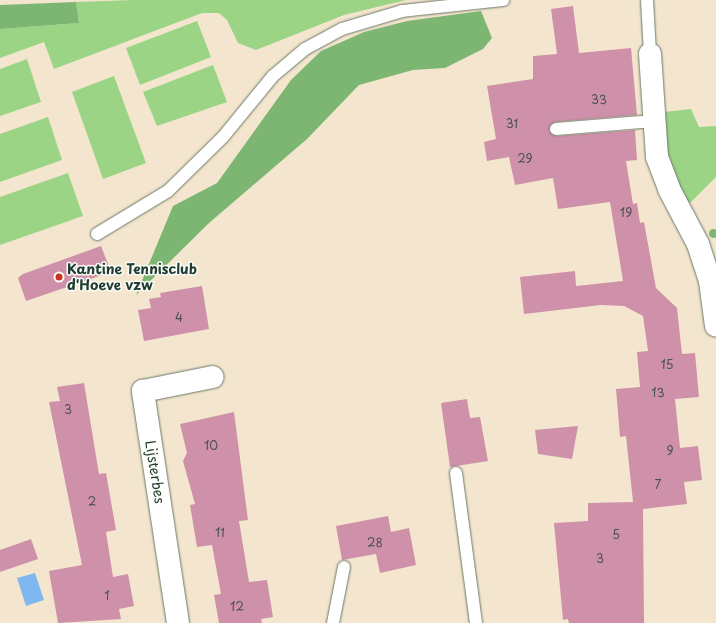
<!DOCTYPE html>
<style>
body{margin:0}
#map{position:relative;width:716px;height:623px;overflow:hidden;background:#f4e6ce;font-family:"Playpen Sans",sans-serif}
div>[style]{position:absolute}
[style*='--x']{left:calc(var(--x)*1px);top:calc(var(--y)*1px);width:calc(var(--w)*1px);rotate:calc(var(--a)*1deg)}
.green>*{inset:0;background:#9cd485}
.forest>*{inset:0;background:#7db672}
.round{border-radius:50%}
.water>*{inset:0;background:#7eb8ef}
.building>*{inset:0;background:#ce91a9}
.roads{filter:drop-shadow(0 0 1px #6a786a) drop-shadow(0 0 1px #6a786a)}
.lane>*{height:12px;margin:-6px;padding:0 6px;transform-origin:6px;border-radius:6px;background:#fff}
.street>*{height:22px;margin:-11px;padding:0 11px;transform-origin:11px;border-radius:11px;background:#fff}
.dots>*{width:11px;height:11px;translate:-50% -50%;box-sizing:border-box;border:2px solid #fdfcf7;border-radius:50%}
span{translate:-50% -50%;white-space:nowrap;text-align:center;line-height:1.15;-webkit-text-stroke:3px #fdfcf7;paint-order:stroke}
.number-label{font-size:12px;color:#4b5251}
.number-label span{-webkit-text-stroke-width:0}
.poi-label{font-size:14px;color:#1f3d34;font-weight:700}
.left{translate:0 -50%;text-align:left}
.street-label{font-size:14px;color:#1f3d34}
</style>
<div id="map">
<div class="green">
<i style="clip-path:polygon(133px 0,406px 0,344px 15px,256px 50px,238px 43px,227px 20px,219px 13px,202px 13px,54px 69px,44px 42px,0 58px,0 29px,79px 23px,76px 2px)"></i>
<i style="clip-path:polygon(197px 21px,211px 57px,140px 85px,126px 48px)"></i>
<i style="clip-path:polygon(27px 59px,41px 102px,0 116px,0 69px)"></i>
<i style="clip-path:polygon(213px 65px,227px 102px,157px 126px,143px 92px)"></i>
<i style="clip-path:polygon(114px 76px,146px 163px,103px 179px,72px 92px)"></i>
<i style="clip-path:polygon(691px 109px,699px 127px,716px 126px,716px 177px,686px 207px,668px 159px,664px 112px)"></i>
<i style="clip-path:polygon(48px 117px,62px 160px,0 182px,0 134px)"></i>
<i style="clip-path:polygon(68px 173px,83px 216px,0 245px,0 197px)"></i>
</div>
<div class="forest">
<i style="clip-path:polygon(76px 2px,79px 23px,0 29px,0 5px)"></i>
<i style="clip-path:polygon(481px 11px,492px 38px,483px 49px,445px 68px,413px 70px,359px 85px,307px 139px,209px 223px,136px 295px,173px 206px,217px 183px,291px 80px,321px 51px,364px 32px,407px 21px)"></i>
<i class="round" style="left:708.5px;top:228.5px;width:9px;height:9px"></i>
</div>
<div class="water">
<i style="clip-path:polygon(35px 573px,44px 600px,26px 606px,17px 578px)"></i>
</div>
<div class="building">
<i style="clip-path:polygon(573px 6px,579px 53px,631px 48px,637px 115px,555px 122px,549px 130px,557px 136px,635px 130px,637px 160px,626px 161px,633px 204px,637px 203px,640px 223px,644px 222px,656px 288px,677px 308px,682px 354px,695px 353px,699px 397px,675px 399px,680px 448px,698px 446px,702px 480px,684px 482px,687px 504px,643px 509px,644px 623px,569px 623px,568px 619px,563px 620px,554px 523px,588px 521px,588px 503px,633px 502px,626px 436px,620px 437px,616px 389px,640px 387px,637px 352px,648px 351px,643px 316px,624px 306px,601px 305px,524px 314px,520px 277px,575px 271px,576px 286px,623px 281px,610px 202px,558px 209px,553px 178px,515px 185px,509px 157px,487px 161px,484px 142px,496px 139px,487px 86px,533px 79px,533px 56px,557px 54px,551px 9px)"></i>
<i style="clip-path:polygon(101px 246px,111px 272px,26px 301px,18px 278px,23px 274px)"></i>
<i style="clip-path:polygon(202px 286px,209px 329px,144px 341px,138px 310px,151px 308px,149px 299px,161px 297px,160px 293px)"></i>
<i style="clip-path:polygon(84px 383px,99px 474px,106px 473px,116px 530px,106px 532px,113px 577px,128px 574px,134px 606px,119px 609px,121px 619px,58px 623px,49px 571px,82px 565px,49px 402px,60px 401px,57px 387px)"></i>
<i style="clip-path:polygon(467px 399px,470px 418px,480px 417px,488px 461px,450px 467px,441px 403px)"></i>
<i style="clip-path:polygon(234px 412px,248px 520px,239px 521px,249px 582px,267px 580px,273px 617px,261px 619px,262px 623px,219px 623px,214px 595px,221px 594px,212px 545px,197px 547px,190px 505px,195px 504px,183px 461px,187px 453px,180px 424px)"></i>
<i style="clip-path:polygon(578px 426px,572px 459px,538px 454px,535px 430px)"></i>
<i style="clip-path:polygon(388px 516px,391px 532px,409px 528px,416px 565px,380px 573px,376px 554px,342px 560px,336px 526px)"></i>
<i style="clip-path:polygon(31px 539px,38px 559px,0 572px,0 550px)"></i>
</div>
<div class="roads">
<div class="lane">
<i style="--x:647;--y:0;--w:54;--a:86.8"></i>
<i style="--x:556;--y:129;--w:98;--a:-4.7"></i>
<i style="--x:97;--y:234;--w:83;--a:-31.2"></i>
<i style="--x:168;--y:191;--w:77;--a:-44.5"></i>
<i style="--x:223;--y:137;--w:79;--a:-50.7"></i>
<i style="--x:273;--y:76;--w:42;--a:-40.2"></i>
<i style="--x:305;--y:49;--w:42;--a:-28.4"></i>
<i style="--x:342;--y:29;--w:63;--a:-16.7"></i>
<i style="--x:402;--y:11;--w:102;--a:-6.2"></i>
<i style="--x:456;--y:473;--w:151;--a:82.4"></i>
<i style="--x:333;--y:623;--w:57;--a:-78.9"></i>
</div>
<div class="street">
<i style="--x:650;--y:54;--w:103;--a:86.1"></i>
<i style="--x:657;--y:157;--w:34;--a:69"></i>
<i style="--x:669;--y:189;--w:62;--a:62.2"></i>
<i style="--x:698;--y:244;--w:39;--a:72"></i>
<i style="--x:710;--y:281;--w:45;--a:82.4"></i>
<i style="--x:178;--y:623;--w:235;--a:-98.6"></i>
<i style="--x:143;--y:391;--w:71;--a:-11.3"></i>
</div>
</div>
<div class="dots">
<i style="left:59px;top:277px;background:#c8321e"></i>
</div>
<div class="number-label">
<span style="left:599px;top:100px">33</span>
<span style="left:512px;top:124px">31</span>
<span style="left:525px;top:159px">29</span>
<span style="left:626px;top:213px">19</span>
<span style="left:179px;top:318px">4</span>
<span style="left:667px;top:365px">15</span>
<span style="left:658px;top:393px">13</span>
<span style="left:68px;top:410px">3</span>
<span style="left:211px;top:446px">10</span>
<span style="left:670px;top:451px">9</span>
<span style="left:658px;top:485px">7</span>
<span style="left:92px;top:502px">2</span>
<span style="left:220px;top:533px">11</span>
<span style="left:616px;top:535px">5</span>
<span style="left:375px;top:543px">28</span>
<span style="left:600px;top:559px">3</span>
<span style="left:107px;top:596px">1</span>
<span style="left:237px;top:607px">12</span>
</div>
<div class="poi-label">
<span class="left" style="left:67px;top:277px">Kantine Tennisclub<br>d'Hoeve vzw</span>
</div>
<div class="street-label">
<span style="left:155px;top:472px;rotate:81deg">Lijsterbes</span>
</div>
</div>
